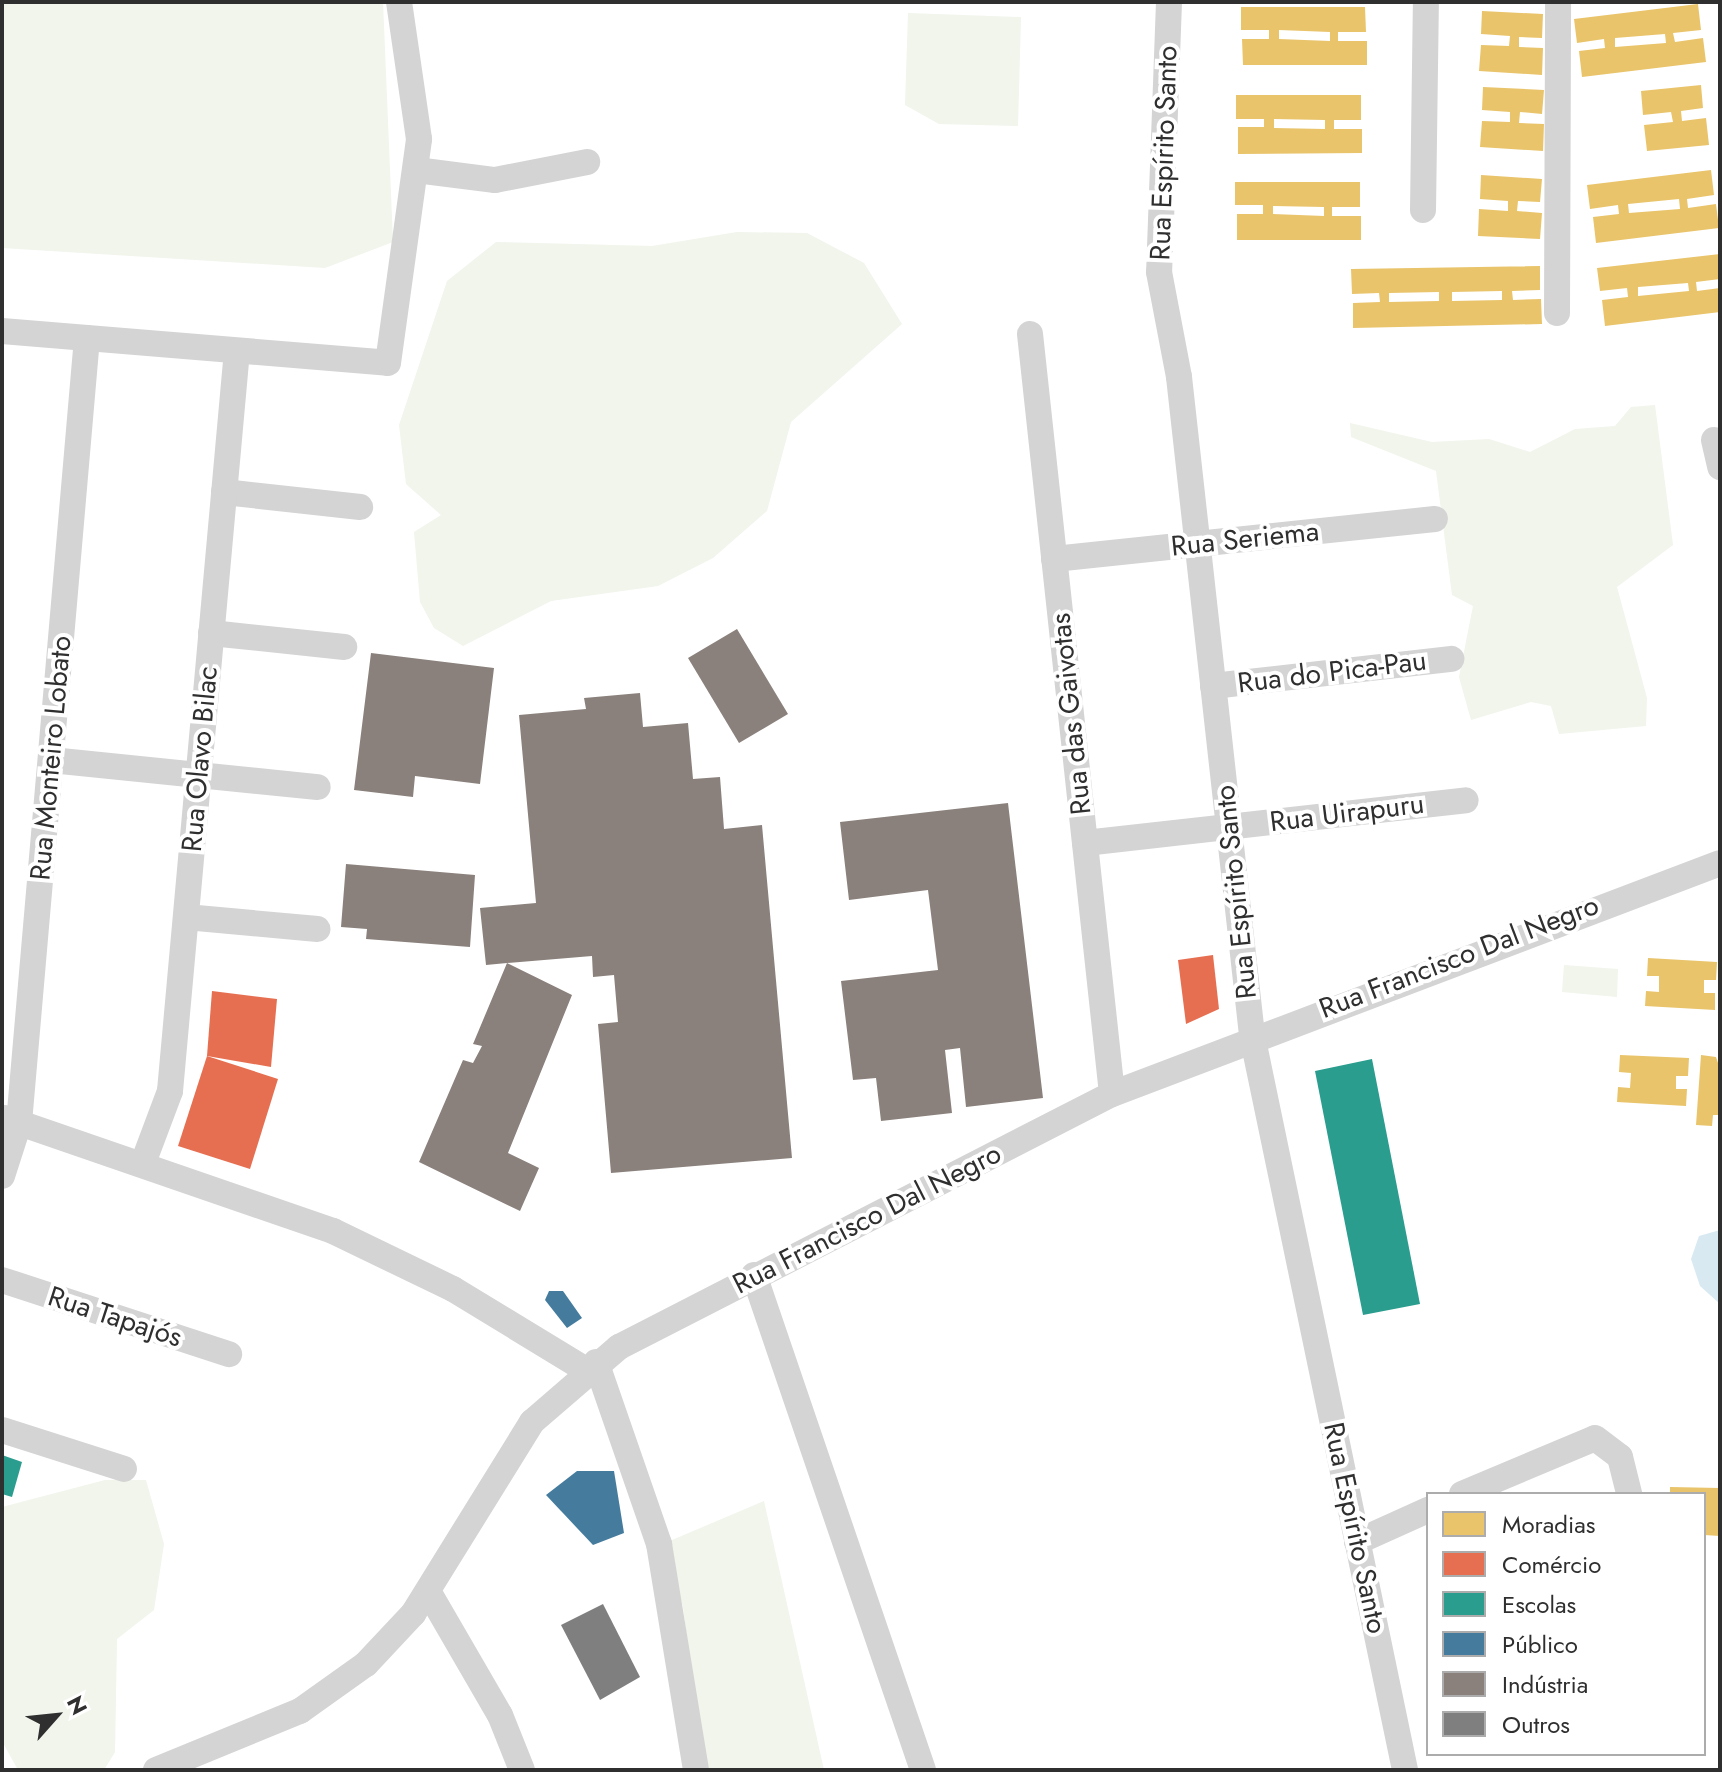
<!DOCTYPE html>
<meta charset="utf-8">
<style>
body{margin:0}
#map{position:relative;width:1722px;height:1772px;overflow:hidden;background:#fff;font-family:Jost,sans-serif}
div>[style]{position:absolute}
[style*='--x']{left:calc(var(--x)*1px);top:calc(var(--y)*1px);width:calc(var(--w)*1px);rotate:calc(var(--a)*1deg)}
.green>*{inset:0;background:#f1f5ec}
.water>*{inset:0;background:#d8e9f2}
.homes>*{inset:0;background:#e9c46a}
.shops>*{inset:0;background:#e76f51}
.schools>*{inset:0;background:#2a9d8f}
.public>*{inset:0;background:#457b9d}
.industry>*{inset:0;background:#8a817c}
.building>*{inset:0;background:#7f7f7f}
.minor>*{height:26px;margin:-13px;padding:0 13px;transform-origin:13px;border-radius:13px;background:#d4d4d4}
span{translate:-50% -50%;white-space:nowrap;text-align:center;line-height:1.15;-webkit-text-stroke:8px #fff;paint-order:stroke}
.street-label{font-size:28px;color:#2f2f2f}
.frame{position:absolute;inset:0;border:4px solid #2f2f2f;pointer-events:none}
.legend{position:absolute;left:1426px;top:1492px;width:280px;height:264px;box-sizing:border-box;background:#fff;border:2px solid #acacac;margin:0;padding:10px 14px;list-style:none;font-size:24px;color:#2f2f2f}
.legend li{display:flex;align-items:center;gap:16px;height:40px}
.legend b{width:40px;border:2px solid #acacac}
.north{position:absolute;left:16px;top:1676px;width:80px;height:80px;-webkit-text-stroke:6px #fff;paint-order:stroke;rotate:63deg;font-size:22px;font-weight:700;line-height:32px;text-align:center;color:#2f2f2f}
.north::after{content:'';display:block;margin:auto;width:28px;height:36px;background:#2f2f2f;clip-path:polygon(50% 0,100% 100%,50% 72%,0 100%)}
</style>
<div id="map">
<div class="green">
<i style="clip-path:polygon(2px 2px,383px 2px,393px 242px,325px 268px,2px 248px)"></i>
<i style="clip-path:polygon(908px 13px,1021px 17px,1018px 126px,939px 124px,905px 105px)"></i>
<i style="clip-path:polygon(737px 232px,807px 233px,864px 263px,902px 324px,791px 422px,767px 511px,713px 558px,658px 586px,551px 601px,463px 646px,434px 628px,420px 602px,414px 532px,441px 515px,406px 484px,399px 425px,447px 281px,496px 242px,652px 246px)"></i>
<i style="clip-path:polygon(1655px 405px,1673px 545px,1617px 587px,1647px 698px,1646px 726px,1559px 734px,1551px 706px,1531px 702px,1471px 720px,1459px 677px,1473px 606px,1452px 595px,1436px 471px,1351px 437px,1350px 423px,1432px 442px,1489px 439px,1530px 452px,1575px 429px,1615px 426px,1631px 407px)"></i>
<i style="clip-path:polygon(1564px 965px,1618px 969px,1617px 997px,1562px 992px)"></i>
<i style="clip-path:polygon(105px 1480px,146px 1480px,164px 1544px,154px 1610px,117px 1639px,115px 1752px,104px 1770px,18px 1770px,2px 1741px,2px 1507px)"></i>
<i style="clip-path:polygon(764px 1501px,824px 1770px,704px 1770px,683px 1607px,665px 1543px)"></i>
</div>
<div class="water">
<i style="clip-path:polygon(1720px 1230px,1720px 1304px,1700px 1286px,1691px 1259px,1699px 1236px)"></i>
</div>
<div class="homes">
<i style="clip-path:polygon(evenodd,1698px 4px,1701px 30px,1673px 33px,1675px 42px,1703px 38px,1706px 62px,1582px 77px,1579px 51px,1605px 48px,1604px 39px,1577px 43px,1574px 19px,1698px 4px,1665px 34px,1666px 43px,1615px 47px,1615px 38px,1665px 34px)"></i>
<i style="clip-path:polygon(evenodd,1241px 7px,1365px 7px,1366px 32px,1338px 32px,1338px 41px,1367px 41px,1367px 65px,1243px 65px,1242px 39px,1269px 39px,1269px 30px,1241px 30px,1241px 7px,1279px 30px,1330px 32px,1330px 41px,1279px 39px,1279px 30px)"></i>
<i style="clip-path:polygon(1482px 11px,1543px 14px,1542px 38px,1519px 37px,1519px 47px,1543px 48px,1542px 75px,1479px 71px,1481px 45px,1509px 46px,1510px 36px,1481px 34px)"></i>
<i style="clip-path:polygon(1701px 85px,1703px 108px,1681px 111px,1682px 121px,1706px 118px,1709px 145px,1647px 151px,1644px 125px,1673px 122px,1671px 112px,1643px 115px,1641px 91px)"></i>
<i style="clip-path:polygon(1483px 87px,1544px 90px,1542px 114px,1520px 112px,1519px 123px,1544px 124px,1543px 151px,1480px 147px,1482px 121px,1510px 122px,1510px 112px,1482px 110px)"></i>
<i style="clip-path:polygon(evenodd,1236px 95px,1361px 95px,1361px 120px,1334px 120px,1334px 129px,1362px 129px,1362px 153px,1238px 154px,1238px 127px,1264px 127px,1264px 119px,1236px 119px,1236px 95px,1274px 119px,1325px 120px,1325px 129px,1274px 128px,1274px 119px)"></i>
<i style="clip-path:polygon(evenodd,1711px 170px,1714px 195px,1687px 199px,1688px 208px,1716px 204px,1719px 228px,1596px 243px,1593px 217px,1619px 214px,1618px 205px,1590px 209px,1587px 185px,1711px 170px,1679px 199px,1680px 209px,1629px 213px,1628px 204px,1679px 199px)"></i>
<i style="clip-path:polygon(1481px 175px,1542px 179px,1540px 202px,1518px 201px,1517px 211px,1542px 213px,1540px 239px,1478px 236px,1479px 209px,1508px 211px,1508px 201px,1480px 199px)"></i>
<i style="clip-path:polygon(evenodd,1235px 182px,1360px 182px,1360px 207px,1332px 207px,1332px 216px,1361px 216px,1361px 240px,1237px 240px,1237px 214px,1263px 214px,1263px 205px,1235px 205px,1235px 182px,1273px 206px,1324px 207px,1324px 216px,1273px 214px,1273px 206px)"></i>
<i style="clip-path:polygon(evenodd,1720px 254px,1720px 279px,1696px 282px,1697px 291px,1720px 288px,1720px 312px,1605px 326px,1602px 300px,1628px 297px,1627px 288px,1600px 291px,1597px 268px,1720px 254px,1688px 283px,1689px 291px,1638px 296px,1638px 287px,1688px 283px)"></i>
<i style="clip-path:polygon(evenodd,1540px 266px,1540px 290px,1512px 291px,1513px 300px,1541px 299px,1542px 324px,1353px 328px,1353px 303px,1380px 302px,1379px 293px,1352px 294px,1351px 269px,1540px 266px,1502px 291px,1502px 300px,1452px 301px,1452px 292px,1502px 291px,1540px 266px,1439px 292px,1439px 301px,1389px 302px,1389px 293px,1439px 292px)"></i>
<i style="clip-path:polygon(1648px 958px,1717px 962px,1716px 980px,1704px 980px,1704px 993px,1715px 993px,1715px 1010px,1645px 1006px,1646px 991px,1659px 992px,1659px 976px,1647px 976px)"></i>
<i style="clip-path:polygon(1620px 1055px,1689px 1058px,1688px 1076px,1676px 1076px,1676px 1089px,1687px 1089px,1686px 1106px,1617px 1102px,1618px 1087px,1630px 1088px,1631px 1073px,1619px 1072px)"></i>
<i style="clip-path:polygon(1701px 1055px,1716px 1057px,1720px 1069px,1720px 1115px,1713px 1115px,1712px 1126px,1696px 1125px)"></i>
<i style="clip-path:polygon(1670px 1487px,1720px 1488px,1720px 1536px,1704px 1535px,1704px 1494px,1670px 1494px)"></i>
</div>
<div class="shops">
<i style="clip-path:polygon(1213px 955px,1219px 1009px,1186px 1024px,1178px 960px)"></i>
<i style="clip-path:polygon(212px 991px,277px 999px,271px 1067px,207px 1056px)"></i>
<i style="clip-path:polygon(207px 1056px,278px 1079px,250px 1169px,178px 1146px)"></i>
</div>
<div class="schools">
<i style="clip-path:polygon(1372px 1059px,1420px 1304px,1363px 1315px,1315px 1071px)"></i>
<i style="clip-path:polygon(2px 1455px,22px 1462px,12px 1497px,2px 1494px)"></i>
</div>
<div class="public">
<i style="clip-path:polygon(549px 1291px,563px 1291px,582px 1318px,567px 1328px,545px 1300px)"></i>
<i style="clip-path:polygon(577px 1471px,614px 1471px,624px 1533px,593px 1545px,546px 1495px)"></i>
</div>
<div class="industry">
<i style="clip-path:polygon(737px 629px,788px 714px,739px 743px,688px 658px)"></i>
<i style="clip-path:polygon(371px 653px,494px 668px,480px 784px,415px 776px,413px 797px,354px 790px)"></i>
<i style="clip-path:polygon(640px 693px,643px 727px,688px 723px,693px 779px,720px 777px,724px 829px,762px 825px,792px 1158px,611px 1173px,598px 1024px,618px 1022px,614px 975px,593px 977px,592px 956px,507px 963px,572px 995px,508px 1153px,539px 1168px,520px 1211px,419px 1162px,463px 1060px,473px 1063px,482px 1046px,473px 1044px,507px 963px,486px 965px,480px 908px,536px 903px,519px 715px,586px 709px,584px 698px)"></i>
<i style="clip-path:polygon(1008px 803px,1043px 1098px,966px 1107px,960px 1048px,945px 1050px,952px 1113px,881px 1121px,876px 1078px,853px 1080px,841px 981px,938px 970px,928px 890px,849px 900px,840px 822px)"></i>
<i style="clip-path:polygon(346px 864px,475px 875px,470px 947px,366px 939px,367px 929px,341px 927px)"></i>
</div>
<div class="building">
<i style="clip-path:polygon(603px 1604px,640px 1677px,600px 1700px,561px 1625px)"></i>
</div>
<div class="minor">
<i style="--x:1169;--y:2;--w:270;--a:92.1"></i>
<i style="--x:1159;--y:272;--w:107;--a:79.2"></i>
<i style="--x:1179;--y:377;--w:662;--a:83.67"></i>
<i style="--x:1252;--y:1035;--w:751;--a:78.24"></i>
<i style="--x:416;--y:170;--w:80;--a:7.2"></i>
<i style="--x:495;--y:180;--w:94;--a:-11.1"></i>
<i style="--x:1423;--y:210;--w:208;--a:-89.2"></i>
<i style="--x:1557;--y:313;--w:311;--a:-89.8"></i>
<i style="--x:2;--y:331;--w:387;--a:4.7"></i>
<i style="--x:388;--y:363;--w:226;--a:-82.1"></i>
<i style="--x:419;--y:139;--w:138;--a:-98.3"></i>
<i style="--x:1030;--y:334;--w:764;--a:83.84"></i>
<i style="--x:1714;--y:440;--w:28;--a:77"></i>
<i style="--x:224;--y:492;--w:137;--a:6.3"></i>
<i style="--x:1054;--y:559;--w:383;--a:-6"></i>
<i style="--x:211;--y:633;--w:134;--a:6"></i>
<i style="--x:1213;--y:686;--w:240;--a:-6.5"></i>
<i style="--x:51;--y:760;--w:268;--a:5.8"></i>
<i style="--x:1085;--y:843;--w:383;--a:-6.4"></i>
<i style="--x:186;--y:917;--w:132;--a:5.2"></i>
<i style="--x:5;--y:1118;--w:347;--a:19"></i>
<i style="--x:333;--y:1231;--w:133;--a:25.8"></i>
<i style="--x:453;--y:1289;--w:156;--a:31.3"></i>
<i style="--x:143;--y:1163;--w:77;--a:-69.4"></i>
<i style="--x:170;--y:1091;--w:743;--a:-84.83"></i>
<i style="--x:2;--y:1176;--w:56;--a:-72.2"></i>
<i style="--x:19;--y:1123;--w:788;--a:-85.05"></i>
<i style="--x:754;--y:1275;--w:523;--a:71.15"></i>
<i style="--x:2;--y:1280;--w:239;--a:18.1"></i>
<i style="--x:596;--y:1362;--w:193;--a:70.9"></i>
<i style="--x:659;--y:1544;--w:229;--a:80.7"></i>
<i style="--x:2;--y:1430;--w:128;--a:17.7"></i>
<i style="--x:1462;--y:1494;--w:144;--a:-22.8"></i>
<i style="--x:1595;--y:1438;--w:31;--a:37"></i>
<i style="--x:1620;--y:1457;--w:38;--a:76"></i>
<i style="--x:1357;--y:1542;--w:78;--a:-24.3"></i>
<i style="--x:428;--y:1591;--w:143;--a:59.9"></i>
<i style="--x:500;--y:1715;--w:59;--a:68.2"></i>
<i style="--x:156;--y:1770;--w:156;--a:-22.3"></i>
<i style="--x:300;--y:1711;--w:81;--a:-35.5"></i>
<i style="--x:366;--y:1664;--w:69;--a:-46.8"></i>
<i style="--x:413;--y:1614;--w:226;--a:-58.2"></i>
<i style="--x:532;--y:1422;--w:115;--a:-40.8"></i>
<i style="--x:619;--y:1347;--w:554;--a:-27.17"></i>
<i style="--x:1112;--y:1094;--w:650;--a:-20.8"></i>
</div>
<div class="street-label">
<span style="left:1164px;top:153px;rotate:-88deg">Rua Espírito Santo</span>
<span style="left:1245px;top:539px;rotate:-6deg">Rua Seriema</span>
<span style="left:1332px;top:672px;rotate:-7deg">Rua do Pica-Pau</span>
<span style="left:1071px;top:714px;rotate:-96deg">Rua das Gaivotas</span>
<span style="left:51px;top:758px;rotate:-85deg">Rua Monteiro Lobato</span>
<span style="left:200px;top:759px;rotate:-85deg">Rua Olavo Bilac</span>
<span style="left:1347px;top:813px;rotate:-7deg">Rua Uirapuru</span>
<span style="left:1236px;top:892px;rotate:-96deg">Rua Espírito Santo</span>
<span style="left:1459px;top:957px;rotate:-21deg">Rua Francisco Dal Negro</span>
<span style="left:867px;top:1219px;rotate:-27deg">Rua Francisco Dal Negro</span>
<span style="left:115px;top:1317px;rotate:18deg">Rua Tapajós</span>
<span style="left:1355px;top:1528px;rotate:78deg">Rua Espírito Santo</span>
</div>
<div class="frame"></div>
<ul class="legend">
<li><b style="height:22px;background:#e9c46a"></b>Moradias</li>
<li><b style="height:22px;background:#e76f51"></b>Comércio</li>
<li><b style="height:22px;background:#2a9d8f"></b>Escolas</li>
<li><b style="height:22px;background:#457b9d"></b>Público</li>
<li><b style="height:22px;background:#8a817c"></b>Indústria</li>
<li><b style="height:22px;background:#7f7f7f"></b>Outros</li>
</ul>
<div class="north">N</div>
</div>
